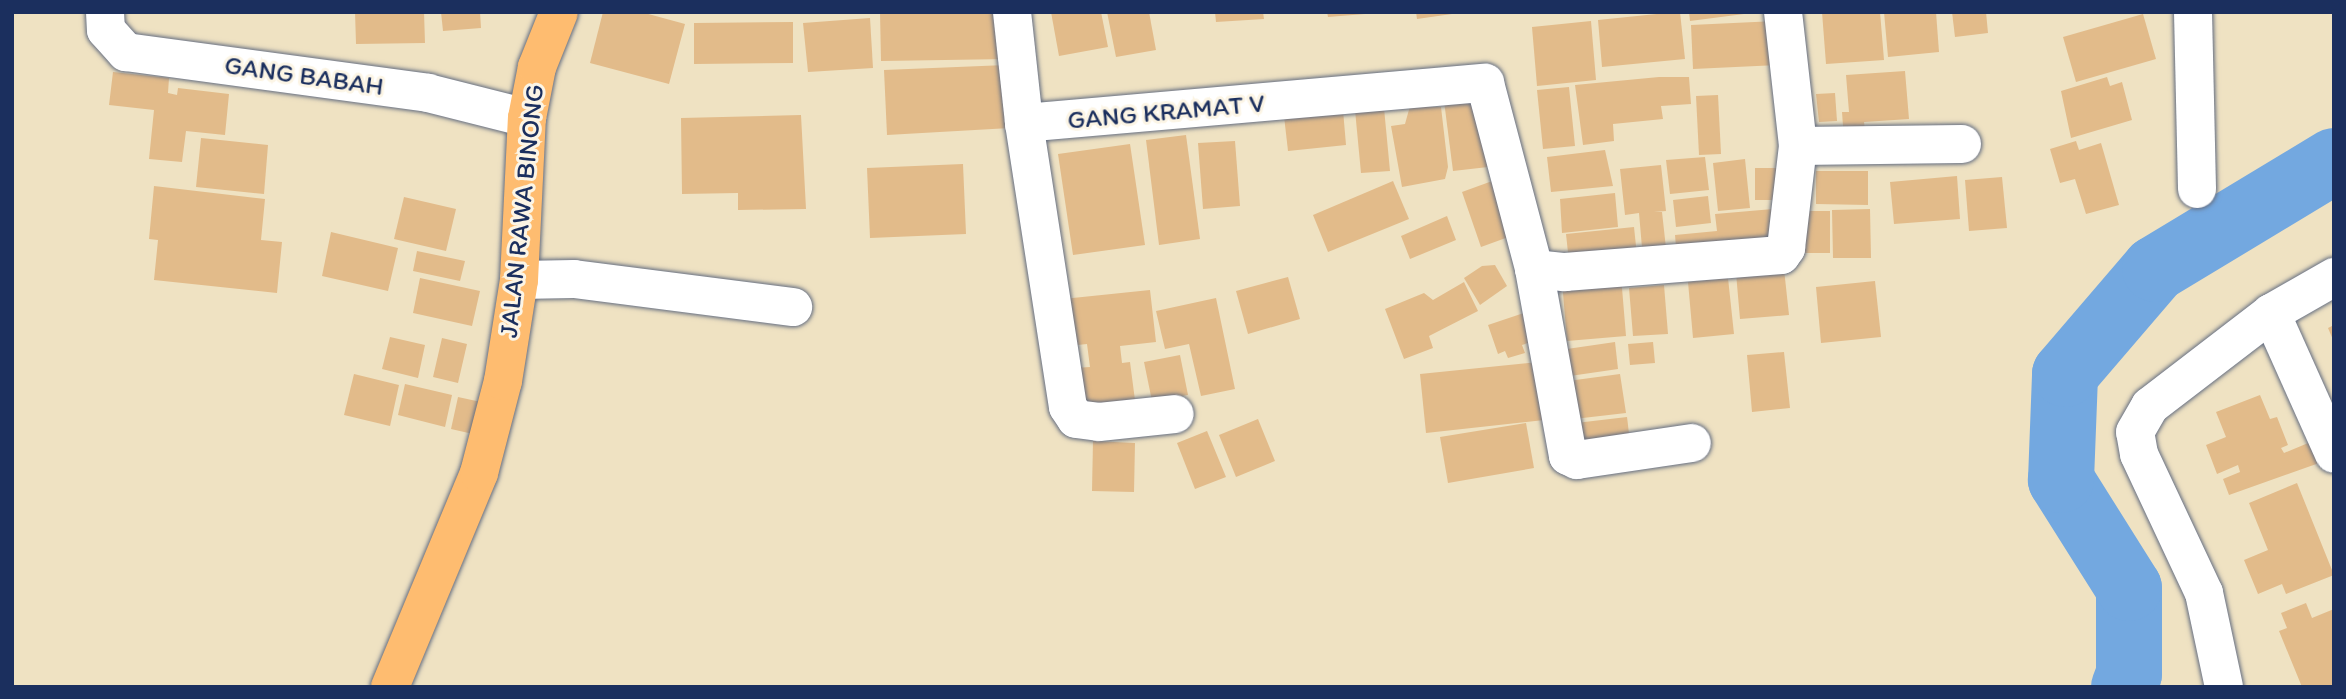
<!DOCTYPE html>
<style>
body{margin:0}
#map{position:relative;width:2346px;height:699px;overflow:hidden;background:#efe2c2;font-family:Itim,sans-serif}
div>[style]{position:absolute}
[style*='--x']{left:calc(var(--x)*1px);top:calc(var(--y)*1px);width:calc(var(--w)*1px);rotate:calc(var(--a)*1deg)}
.river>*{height:66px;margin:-33px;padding:0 33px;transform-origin:33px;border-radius:33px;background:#73a8e0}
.building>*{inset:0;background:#e2bb8a}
.roads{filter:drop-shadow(0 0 2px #656e81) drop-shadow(0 0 2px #656e81)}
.minor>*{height:38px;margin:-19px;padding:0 19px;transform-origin:19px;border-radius:19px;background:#fff}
.major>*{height:38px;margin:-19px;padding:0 19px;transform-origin:19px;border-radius:19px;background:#febc70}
span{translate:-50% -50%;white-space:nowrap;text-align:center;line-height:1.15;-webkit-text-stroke:6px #fcf5e5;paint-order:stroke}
.street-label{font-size:26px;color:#1b2f5e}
.frame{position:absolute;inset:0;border:14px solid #1b2f5e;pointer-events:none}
</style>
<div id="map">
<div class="river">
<i style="--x:2124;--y:687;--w:14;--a:-69"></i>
<i style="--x:2129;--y:674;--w:86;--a:-90"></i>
<i style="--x:2129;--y:588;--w:128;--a:-122.2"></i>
<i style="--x:2061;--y:480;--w:106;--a:-87.8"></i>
<i style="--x:2065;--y:374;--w:138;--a:-49.4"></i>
<i style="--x:2155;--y:269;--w:209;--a:-31.1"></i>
</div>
<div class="building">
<i style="clip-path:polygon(355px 12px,424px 12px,425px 43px,356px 44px)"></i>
<i style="clip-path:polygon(441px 12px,480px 12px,481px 28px,443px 31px)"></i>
<i style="clip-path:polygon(603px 12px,641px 12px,685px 24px,669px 84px,590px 63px)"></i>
<i style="clip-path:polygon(880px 12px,1007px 12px,1008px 59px,881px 61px)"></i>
<i style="clip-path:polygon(1051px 12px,1101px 12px,1108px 47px,1059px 56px)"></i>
<i style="clip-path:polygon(1107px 12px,1149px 12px,1156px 50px,1116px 57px)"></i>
<i style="clip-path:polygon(1215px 12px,1263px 12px,1264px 19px,1216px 22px)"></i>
<i style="clip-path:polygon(1327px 12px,1365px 12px,1365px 14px,1328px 17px)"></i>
<i style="clip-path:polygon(1416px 12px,1452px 12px,1452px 14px,1417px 19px)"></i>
<i style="clip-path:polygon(1676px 12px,1680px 12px,1685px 59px,1602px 67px,1598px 20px)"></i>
<i style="clip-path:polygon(1689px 12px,1744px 12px,1744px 14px,1690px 21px)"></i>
<i style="clip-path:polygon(1822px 12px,1880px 12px,1884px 60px,1826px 64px)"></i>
<i style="clip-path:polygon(1884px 12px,1936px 12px,1939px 52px,1888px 57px)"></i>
<i style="clip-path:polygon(1952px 12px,1986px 12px,1988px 33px,1955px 37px)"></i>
<i style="clip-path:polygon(2143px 14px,2156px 59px,2076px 82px,2063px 37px)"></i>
<i style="clip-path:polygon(870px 18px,873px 68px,808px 72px,803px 23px)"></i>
<i style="clip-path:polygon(1591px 21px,1596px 80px,1537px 86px,1532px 27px)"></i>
<i style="clip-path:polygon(1776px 21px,1778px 65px,1693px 69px,1691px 25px)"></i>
<i style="clip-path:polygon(793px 22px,793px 63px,694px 64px,694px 23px)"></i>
<i style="clip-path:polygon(1006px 65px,1010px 128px,887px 135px,884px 70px)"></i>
<i style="clip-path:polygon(1905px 71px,1909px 119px,1864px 122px,1866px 138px,1844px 140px,1842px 112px,1849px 112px,1846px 75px)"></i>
<i style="clip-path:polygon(113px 72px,169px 78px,168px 93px,177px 95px,178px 88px,229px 94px,225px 135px,186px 131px,182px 162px,149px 159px,154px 110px,109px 105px)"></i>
<i style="clip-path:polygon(1659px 77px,1689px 77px,1691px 104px,1661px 106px,1663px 119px,1613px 124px,1614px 141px,1583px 145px,1575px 85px)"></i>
<i style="clip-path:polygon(2107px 77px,2110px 86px,2122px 82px,2132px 120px,2071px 138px,2061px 91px)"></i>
<i style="clip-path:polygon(1569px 87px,1575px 146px,1543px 149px,1537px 90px)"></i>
<i style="clip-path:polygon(1835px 93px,1837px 121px,1819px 122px,1816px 94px)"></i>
<i style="clip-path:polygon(1718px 95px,1721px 154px,1699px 155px,1696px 96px)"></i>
<i style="clip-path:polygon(1481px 96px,1488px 167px,1453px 171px,1444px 101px)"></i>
<i style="clip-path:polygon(1410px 106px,1441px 107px,1448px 167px,1445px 179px,1402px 187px,1391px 126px,1405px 124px)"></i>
<i style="clip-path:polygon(1384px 108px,1390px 171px,1361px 173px,1355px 110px)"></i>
<i style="clip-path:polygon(1343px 110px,1346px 145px,1288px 151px,1284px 116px)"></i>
<i style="clip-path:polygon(801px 115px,806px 209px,738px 210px,738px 193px,682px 194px,681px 118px)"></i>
<i style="clip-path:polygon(1186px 135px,1200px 239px,1159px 245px,1146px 140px)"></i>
<i style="clip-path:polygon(201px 138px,268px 145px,264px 194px,196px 187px)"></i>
<i style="clip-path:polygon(1235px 141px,1240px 206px,1203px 209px,1198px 143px)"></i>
<i style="clip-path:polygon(2076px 141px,2079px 150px,2101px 143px,2119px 205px,2086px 214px,2075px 179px,2060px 183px,2050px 149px)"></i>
<i style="clip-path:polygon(1130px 144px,1145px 245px,1073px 255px,1058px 154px)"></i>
<i style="clip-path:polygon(1605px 150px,1613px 186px,1551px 192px,1547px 157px)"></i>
<i style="clip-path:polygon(1705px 157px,1709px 190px,1670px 194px,1666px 160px)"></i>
<i style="clip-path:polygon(1745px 159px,1750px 208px,1718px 211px,1713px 163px)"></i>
<i style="clip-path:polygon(963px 164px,966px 234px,870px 238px,867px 168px)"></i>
<i style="clip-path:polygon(1661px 165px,1666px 211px,1654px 212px,1662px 212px,1667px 257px,1643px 259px,1639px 213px,1625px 215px,1620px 169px)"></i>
<i style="clip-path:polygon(1755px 168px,1785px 168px,1786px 200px,1755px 200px)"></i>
<i style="clip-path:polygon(1816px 171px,1868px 171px,1868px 205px,1816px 204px)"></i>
<i style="clip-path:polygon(1957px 176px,1960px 219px,1894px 224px,1890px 182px)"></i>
<i style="clip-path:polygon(2002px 177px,2007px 228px,1969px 231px,1965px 180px)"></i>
<i style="clip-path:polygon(1495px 180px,1514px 235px,1481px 247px,1462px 192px)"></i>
<i style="clip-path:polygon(1393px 181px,1409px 219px,1328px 252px,1313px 215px)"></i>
<i style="clip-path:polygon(154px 186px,265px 199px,261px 240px,282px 242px,277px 293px,154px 280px,158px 240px,149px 239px)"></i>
<i style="clip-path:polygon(1615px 193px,1618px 227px,1562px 233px,1560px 199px)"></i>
<i style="clip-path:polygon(1708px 196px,1711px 223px,1676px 227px,1673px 200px)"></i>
<i style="clip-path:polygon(404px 197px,456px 209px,446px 251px,394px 239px)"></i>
<i style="clip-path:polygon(1773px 209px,1776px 240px,1677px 259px,1675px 235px,1717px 231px,1715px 214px)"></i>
<i style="clip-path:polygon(1870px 209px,1871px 258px,1833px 258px,1832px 210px)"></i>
<i style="clip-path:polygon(1804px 211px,1830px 211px,1830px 253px,1804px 253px)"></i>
<i style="clip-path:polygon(1447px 216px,1456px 240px,1410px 259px,1401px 236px)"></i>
<i style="clip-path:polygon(1634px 227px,1638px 265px,1570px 271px,1566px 234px)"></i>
<i style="clip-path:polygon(331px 232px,398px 248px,388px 291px,322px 276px)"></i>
<i style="clip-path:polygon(417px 251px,465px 261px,460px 281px,413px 271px)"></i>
<i style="clip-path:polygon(1495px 265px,1507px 286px,1480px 305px,1464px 278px,1482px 266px)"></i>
<i style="clip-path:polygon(1784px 269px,1789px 315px,1740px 319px,1736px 273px)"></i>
<i style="clip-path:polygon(1621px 276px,1626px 336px,1567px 341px,1562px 281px)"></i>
<i style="clip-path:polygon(1288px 277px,1300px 319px,1248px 334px,1236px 291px)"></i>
<i style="clip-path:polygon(420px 278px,480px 291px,472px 326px,413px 313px)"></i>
<i style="clip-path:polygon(1728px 278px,1734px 334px,1693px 338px,1688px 282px)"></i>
<i style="clip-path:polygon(1875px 281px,1881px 337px,1821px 343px,1816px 287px)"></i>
<i style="clip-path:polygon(1464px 282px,1478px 311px,1429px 336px,1433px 348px,1404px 359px,1385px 309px,1424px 293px,1433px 300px)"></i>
<i style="clip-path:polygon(1664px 285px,1668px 334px,1633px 336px,1629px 288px)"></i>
<i style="clip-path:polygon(1150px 290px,1156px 342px,1120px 346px,1122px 363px,1130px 362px,1136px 408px,1079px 415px,1074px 368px,1090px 367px,1087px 344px,1068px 346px,1063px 299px)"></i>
<i style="clip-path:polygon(1216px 298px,1235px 389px,1201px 396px,1189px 344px,1165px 349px,1156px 311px)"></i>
<i style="clip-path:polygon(1536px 309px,1546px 337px,1522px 345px,1525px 353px,1508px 358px,1505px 351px,1498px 354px,1488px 325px)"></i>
<i style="clip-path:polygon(2334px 325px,2334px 342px,2328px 328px)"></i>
<i style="clip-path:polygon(390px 337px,425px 345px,418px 378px,382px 369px)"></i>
<i style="clip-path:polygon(442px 338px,467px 344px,458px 383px,433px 377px)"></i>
<i style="clip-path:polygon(1615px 342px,1618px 369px,1570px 376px,1567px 349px)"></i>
<i style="clip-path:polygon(1653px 342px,1655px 363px,1630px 365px,1628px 344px)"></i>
<i style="clip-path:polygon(1784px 352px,1790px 408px,1752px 412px,1747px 355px)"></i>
<i style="clip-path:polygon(1180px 355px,1188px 395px,1152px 401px,1144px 362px)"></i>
<i style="clip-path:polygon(1538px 362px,1544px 420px,1426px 433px,1420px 374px)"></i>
<i style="clip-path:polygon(354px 374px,399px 385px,390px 426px,344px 415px)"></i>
<i style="clip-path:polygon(1620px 374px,1626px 413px,1574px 419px,1568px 381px)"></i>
<i style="clip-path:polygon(405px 384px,452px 395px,445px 427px,398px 415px)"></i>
<i style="clip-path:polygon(2260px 395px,2270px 419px,2277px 417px,2288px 445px,2281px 448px,2284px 453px,2313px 441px,2322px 462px,2229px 495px,2223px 479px,2240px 472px,2238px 465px,2217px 474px,2206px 445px,2226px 437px,2216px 412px)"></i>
<i style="clip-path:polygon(458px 397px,481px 402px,473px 434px,451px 429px)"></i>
<i style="clip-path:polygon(1627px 417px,1631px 450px,1580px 457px,1576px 423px)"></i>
<i style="clip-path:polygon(1258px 419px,1275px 461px,1236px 477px,1219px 435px)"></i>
<i style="clip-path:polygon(1526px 423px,1534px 468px,1448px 483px,1440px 437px)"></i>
<i style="clip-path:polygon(1207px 431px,1226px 477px,1195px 489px,1177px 443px)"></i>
<i style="clip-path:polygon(1093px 441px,1135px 443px,1134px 492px,1092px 491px)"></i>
<i style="clip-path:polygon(2297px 483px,2334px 575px,2286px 594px,2282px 584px,2258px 594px,2244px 560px,2268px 550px,2249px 503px)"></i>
<i style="clip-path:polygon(2306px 603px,2312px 618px,2334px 609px,2334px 687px,2302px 687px,2279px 631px,2287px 628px,2281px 613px)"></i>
</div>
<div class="roads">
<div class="minor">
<i style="--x:105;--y:12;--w:18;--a:87"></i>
<i style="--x:106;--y:30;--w:30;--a:48"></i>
<i style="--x:126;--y:52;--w:305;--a:7.7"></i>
<i style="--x:428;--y:93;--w:102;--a:14.2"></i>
<i style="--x:1012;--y:12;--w:112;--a:83.8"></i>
<i style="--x:1024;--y:123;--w:463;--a:-5"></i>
<i style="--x:1485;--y:83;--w:192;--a:75.2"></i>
<i style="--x:1534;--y:269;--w:31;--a:6"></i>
<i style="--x:1565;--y:272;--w:217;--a:-4.5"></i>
<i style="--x:1781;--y:255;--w:9;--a:-54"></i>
<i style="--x:1786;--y:248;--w:103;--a:-83.3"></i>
<i style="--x:1783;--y:12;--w:135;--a:83.6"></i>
<i style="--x:1798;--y:146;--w:164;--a:-0.7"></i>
<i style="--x:2193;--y:12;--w:177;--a:88.7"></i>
<i style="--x:1024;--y:123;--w:287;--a:81.2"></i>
<i style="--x:1068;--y:407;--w:14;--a:56"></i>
<i style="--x:1076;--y:419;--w:23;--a:7"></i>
<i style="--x:1099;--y:422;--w:76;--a:-6"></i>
<i style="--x:1534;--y:269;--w:190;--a:79.7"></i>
<i style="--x:1568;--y:456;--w:10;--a:24"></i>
<i style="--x:1577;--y:460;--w:116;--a:-8.4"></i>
<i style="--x:519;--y:280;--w:55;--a:-1"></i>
<i style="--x:574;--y:279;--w:221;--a:7.3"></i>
<i style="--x:2271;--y:313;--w:154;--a:65.9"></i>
<i style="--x:2224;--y:687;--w:96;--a:-102"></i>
<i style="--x:2204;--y:593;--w:153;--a:-115.1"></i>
<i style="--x:2139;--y:454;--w:22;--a:-100"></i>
<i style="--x:2135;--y:432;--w:30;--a:-60"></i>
<i style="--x:2150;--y:406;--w:153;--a:-37.5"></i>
<i style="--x:2271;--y:313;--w:73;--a:-29.7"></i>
</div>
<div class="major">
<i style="--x:390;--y:687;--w:232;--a:-67.4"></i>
<i style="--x:479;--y:473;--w:95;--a:-75.4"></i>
<i style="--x:503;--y:381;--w:102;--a:-81"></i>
<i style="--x:519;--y:280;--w:162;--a:-87.2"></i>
<i style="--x:527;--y:118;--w:52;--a:-78.9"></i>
<i style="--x:537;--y:67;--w:59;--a:-68.2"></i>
</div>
</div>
<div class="street-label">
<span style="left:304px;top:76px;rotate:8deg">GANG BABAH</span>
<span style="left:1166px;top:112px;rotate:-5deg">GANG KRAMAT V</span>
<span style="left:522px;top:211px;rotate:-84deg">JALAN RAWA BINONG</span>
</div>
<div class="frame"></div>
</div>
